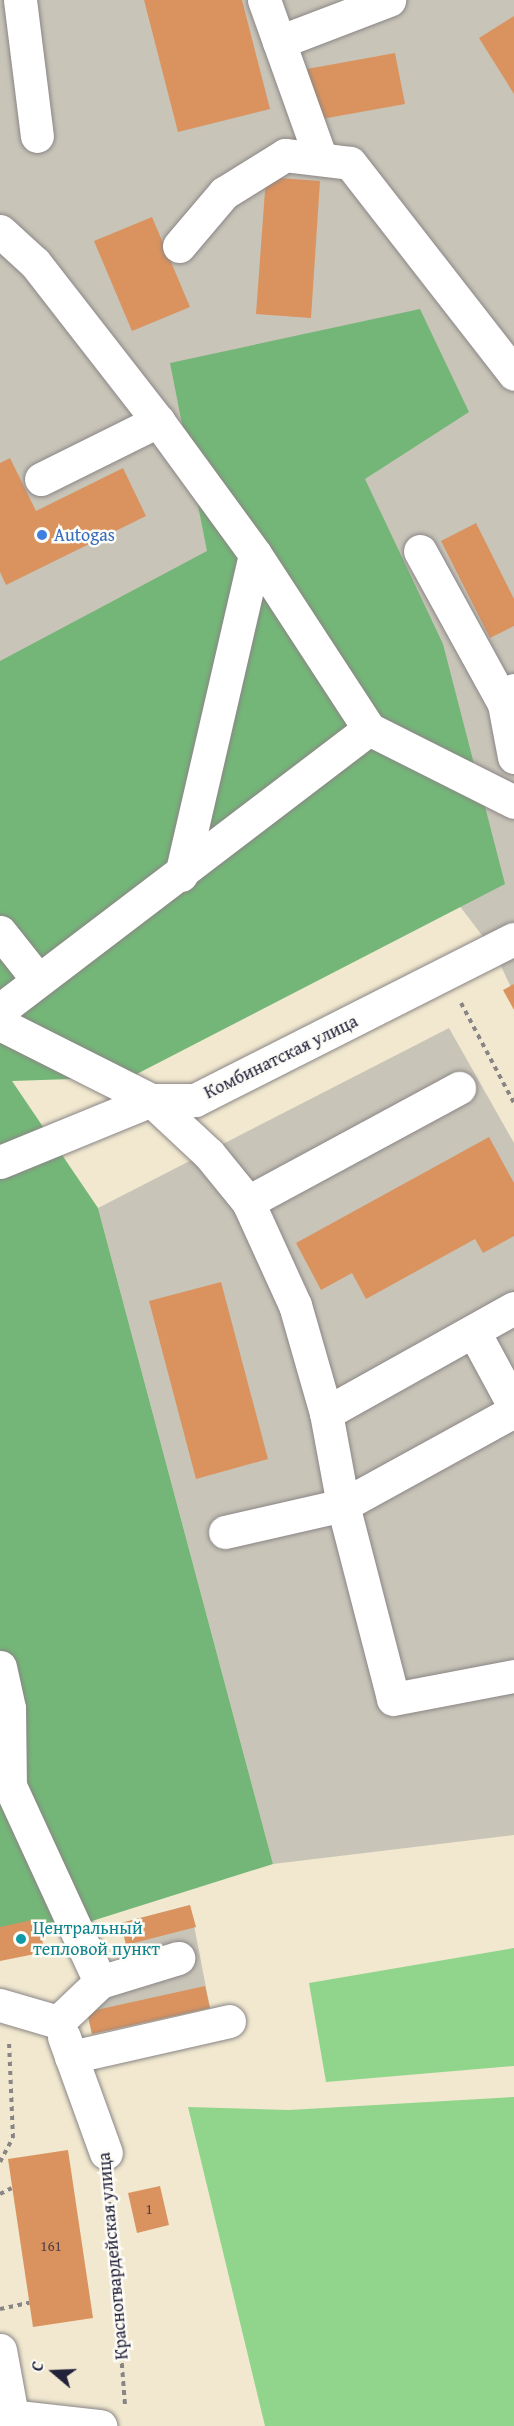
<!DOCTYPE html>
<meta charset="utf-8">
<style>
body{margin:0}
#map{position:relative;width:514px;height:2426px;overflow:hidden;background:#f1e8cf;font-family:"Gentium Book Plus",serif}
div>[style]{position:absolute}
[style*='--x']{left:calc(var(--x)*1px);top:calc(var(--y)*1px);width:calc(var(--w)*1px);rotate:calc(var(--a)*1deg)}
.industrial>*{inset:0;background:#c8c4b8}
.green>*{inset:0;background:#91d58d}
.forest>*{inset:0;background:#74b678}
.building>*{inset:0;background:#da935f}
.path>*{height:4px;margin-top:-2px;transform-origin:0;background:repeating-linear-gradient(90deg,#8a8585 0 4.5px,transparent 0 9px)}
.roads{filter:drop-shadow(0 0 2px #8a8585) drop-shadow(0 0 2px #8a8585)}
.minor>*{height:33px;margin:-16.5px;padding:0 16.5px;transform-origin:16.5px;border-radius:16.5px;background:#fff}
.dots>*{width:16px;height:16px;translate:-50% -50%;box-sizing:border-box;border:3px solid #fdfcf7;border-radius:50%}
span{translate:-50% -50%;white-space:nowrap;text-align:center;line-height:1.15;-webkit-text-stroke:5px #fdfcf7;paint-order:stroke}
.number-label{font-size:15px;color:#503e44}
.number-label span{-webkit-text-stroke-width:0}
.shop-label{font-size:18px;color:#366cbe}
.left{translate:0 -50%;text-align:left}
.street-label{font-size:18px;color:#22223b}
.culture-label{font-size:18px;color:#0d838f}
.north{position:absolute;left:24px;top:2342px;width:60px;height:60px;-webkit-text-stroke:4px #fdfcf7;paint-order:stroke;rotate:289deg;font-size:16px;font-weight:700;line-height:24px;text-align:center;color:#22223b}
.north::after{content:'';display:block;margin:auto;width:21px;height:27px;background:#22223b;clip-path:polygon(50% 0,100% 100%,50% 72%,0 100%)}
</style>
<div id="map">
<div class="industrial">
<i style="clip-path:polygon(0 0,514px 0,514px 994px,494px 951px,452px 896px,0 753px)"></i>
<i style="clip-path:polygon(449px 1028px,514px 1143px,514px 1835px,273px 1864px,98px 1208px)"></i>
<i style="clip-path:polygon(190px 1905px,210px 2008px,92px 2034px,87px 2012px,126px 1945px,121px 1923px)"></i>
</div>
<div class="green">
<i style="clip-path:polygon(514px 1948px,514px 2066px,326px 2082px,309px 1983px)"></i>
<i style="clip-path:polygon(514px 2097px,514px 2426px,265px 2426px,188px 2107px,289px 2110px)"></i>
</div>
<div class="forest">
<i style="clip-path:polygon(420px 309px,469px 412px,365px 479px,443px 644px,505px 884px,131px 1077px,12px 1081px,98px 1208px,273px 1864px,0 1950px,0 661px,207px 551px,170px 363px)"></i>
</div>
<div class="building">
<i style="clip-path:polygon(144px 0,242px 0,270px 109px,178px 132px)"></i>
<i style="clip-path:polygon(514px 16px,514px 94px,479px 38px)"></i>
<i style="clip-path:polygon(395px 53px,405px 104px,316px 120px,307px 69px)"></i>
<i style="clip-path:polygon(266px 177px,320px 181px,311px 318px,256px 314px)"></i>
<i style="clip-path:polygon(152px 217px,190px 307px,132px 331px,94px 241px)"></i>
<i style="clip-path:polygon(10px 458px,36px 511px,123px 468px,146px 516px,6px 585px,0 572px,0 463px)"></i>
<i style="clip-path:polygon(476px 523px,514px 599px,514px 626px,490px 638px,441px 541px)"></i>
<i style="clip-path:polygon(514px 984px,514px 1010px,503px 990px)"></i>
<i style="clip-path:polygon(489px 1137px,514px 1183px,514px 1236px,483px 1253px,475px 1239px,366px 1299px,352px 1273px,321px 1290px,296px 1243px)"></i>
<i style="clip-path:polygon(221px 1282px,268px 1459px,196px 1479px,149px 1301px)"></i>
<i style="clip-path:polygon(190px 1905px,196px 1927px,126px 1945px,121px 1923px)"></i>
<i style="clip-path:polygon(37px 1919px,45px 1952px,0 1961px,0 1927px)"></i>
<i style="clip-path:polygon(205px 1986px,210px 2008px,92px 2034px,87px 2012px)"></i>
<i style="clip-path:polygon(68px 2150px,93px 2318px,33px 2327px,8px 2159px)"></i>
<i style="clip-path:polygon(160px 2186px,169px 2225px,137px 2233px,128px 2193px)"></i>
</div>
<div class="path">
<i style="--x:461;--y:1003;--w:113;--a:62.1"></i>
<i style="--x:0;--y:2162;--w:27;--a:-62"></i>
<i style="--x:13;--y:2138;--w:95;--a:-92.4"></i>
<i style="--x:108;--y:2184;--w:221;--a:85.6"></i>
<i style="--x:0;--y:2194;--w:13;--a:-27"></i>
<i style="--x:0;--y:2309;--w:30;--a:-12"></i>
</div>
<div class="roads">
<div class="minor">
<i style="--x:20;--y:0;--w:137;--a:82.9"></i>
<i style="--x:264;--y:0;--w:169;--a:70.3"></i>
<i style="--x:279;--y:42;--w:118;--a:-20.9"></i>
<i style="--x:0;--y:231;--w:47;--a:42.4"></i>
<i style="--x:35;--y:263;--w:200;--a:52.1"></i>
<i style="--x:158;--y:421;--w:165;--a:53.9"></i>
<i style="--x:255;--y:554;--w:209;--a:56.9"></i>
<i style="--x:369;--y:729;--w:162;--a:26.7"></i>
<i style="--x:179;--y:246;--w:70;--a:-49.7"></i>
<i style="--x:224;--y:193;--w:72;--a:-31.9"></i>
<i style="--x:285;--y:155;--w:65;--a:7"></i>
<i style="--x:350;--y:163;--w:267;--a:52.1"></i>
<i style="--x:41;--y:479;--w:131;--a:-26.4"></i>
<i style="--x:420;--y:551;--w:175;--a:61.2"></i>
<i style="--x:514;--y:690;--w:17;--a:126"></i>
<i style="--x:504;--y:704;--w:54;--a:79.3"></i>
<i style="--x:181;--y:875;--w:329;--a:-77"></i>
<i style="--x:0;--y:932;--w:61;--a:51.6"></i>
<i style="--x:0;--y:1010;--w:464;--a:-37.3"></i>
<i style="--x:0;--y:1024;--w:169;--a:26.7"></i>
<i style="--x:151;--y:1100;--w:44;--a:0"></i>
<i style="--x:195;--y:1100;--w:357;--a:-26.8"></i>
<i style="--x:0;--y:1162;--w:163;--a:-22.3"></i>
<i style="--x:151;--y:1100;--w:79;--a:43"></i>
<i style="--x:209;--y:1154;--w:62;--a:50.9"></i>
<i style="--x:248;--y:1202;--w:113;--a:65.5"></i>
<i style="--x:295;--y:1305;--w:112;--a:74"></i>
<i style="--x:326;--y:1413;--w:215;--a:-29.2"></i>
<i style="--x:248;--y:1202;--w:240;--a:-28.4"></i>
<i style="--x:474;--y:1332;--w:84;--a:61.6"></i>
<i style="--x:326;--y:1413;--w:94;--a:79.5"></i>
<i style="--x:343;--y:1505;--w:200;--a:75.5"></i>
<i style="--x:393;--y:1699;--w:123;--a:-10.8"></i>
<i style="--x:225;--y:1532;--w:121;--a:-12.9"></i>
<i style="--x:343;--y:1505;--w:195;--a:-28.8"></i>
<i style="--x:0;--y:1667;--w:42;--a:77.6"></i>
<i style="--x:9;--y:1708;--w:78;--a:89.3"></i>
<i style="--x:10;--y:1786;--w:216;--a:65.3"></i>
<i style="--x:100;--y:1982;--w:58;--a:136.4"></i>
<i style="--x:100;--y:1982;--w:82;--a:-17.1"></i>
<i style="--x:0;--y:2005;--w:60;--a:16.3"></i>
<i style="--x:64;--y:2037;--w:123;--a:70.1"></i>
<i style="--x:71;--y:2057;--w:162;--a:-12.8"></i>
<i style="--x:0;--y:2350;--w:77;--a:79.6"></i>
<i style="--x:0;--y:2415;--w:101;--a:6.3"></i>
</div>
</div>
<div class="dots">
<i style="left:42px;top:535px;background:#3f7fe0"></i>
<i style="left:21px;top:1939px;background:#0f9aa8"></i>
</div>
<div class="number-label">
<span style="left:149px;top:2209px">1</span>
<span style="left:51px;top:2246px">161</span>
</div>
<div class="shop-label">
<span class="left" style="left:54px;top:535px">Autogas</span>
</div>
<div class="street-label">
<span style="left:281px;top:1057px;rotate:-26deg">Комбинатская улица</span>
<span style="left:113px;top:2256px;rotate:-95deg">Красногвардейская улица</span>
</div>
<div class="culture-label">
<span class="left" style="left:33px;top:1939px">Центральный<br>тепловой пункт</span>
</div>
<div class="north">С</div>
</div>
